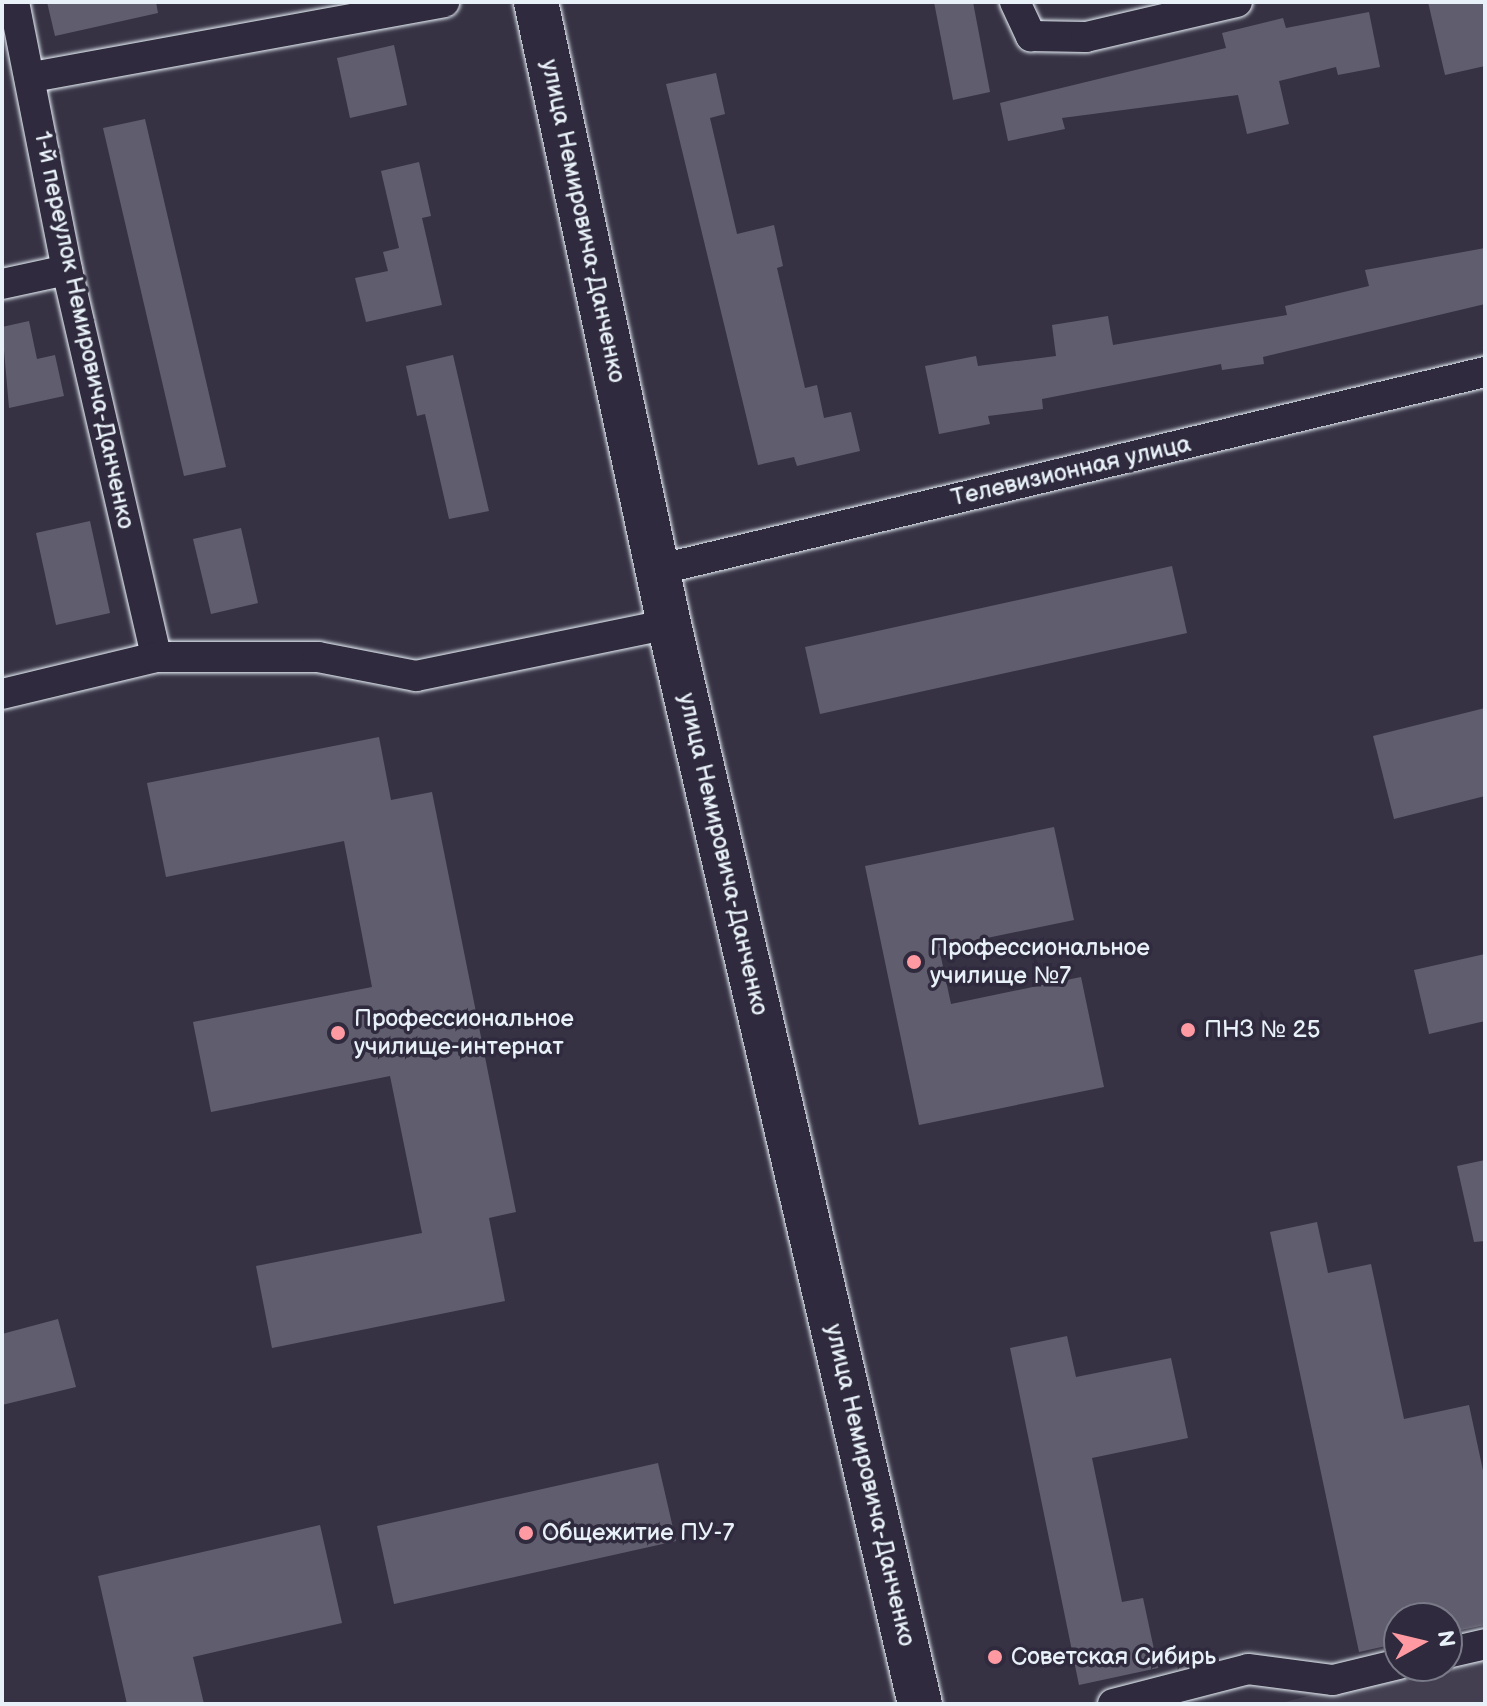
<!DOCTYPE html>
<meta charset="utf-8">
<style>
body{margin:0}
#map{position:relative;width:1487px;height:1706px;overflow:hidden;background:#363244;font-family:"Balsamiq Sans",sans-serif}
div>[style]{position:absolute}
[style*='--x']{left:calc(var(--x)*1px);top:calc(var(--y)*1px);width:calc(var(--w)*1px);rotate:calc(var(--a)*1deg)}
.built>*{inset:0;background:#433f51}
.building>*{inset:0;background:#605e6e}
.roads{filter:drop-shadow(0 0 2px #e8f1f8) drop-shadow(0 0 2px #e8f1f8)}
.street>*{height:30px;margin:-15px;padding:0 15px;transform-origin:15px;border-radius:15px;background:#2f2a3d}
.primary>*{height:44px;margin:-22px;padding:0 22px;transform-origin:22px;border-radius:22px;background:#2f2a3d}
.dots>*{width:22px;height:22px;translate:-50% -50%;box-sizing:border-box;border:4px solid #2f2a3d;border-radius:50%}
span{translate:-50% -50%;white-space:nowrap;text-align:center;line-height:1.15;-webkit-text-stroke:7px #2f2a3d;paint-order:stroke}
.street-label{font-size:24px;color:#e8f1f8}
.poi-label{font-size:24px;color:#e8f1f8}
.left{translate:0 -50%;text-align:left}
.frame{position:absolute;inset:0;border:4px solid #e8f1f8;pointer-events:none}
.north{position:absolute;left:1383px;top:1602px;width:80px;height:80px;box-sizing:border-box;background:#2f2a3d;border:2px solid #797a88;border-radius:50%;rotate:82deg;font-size:22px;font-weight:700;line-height:32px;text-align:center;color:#e8f1f8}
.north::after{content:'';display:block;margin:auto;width:28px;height:36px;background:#ff9aa2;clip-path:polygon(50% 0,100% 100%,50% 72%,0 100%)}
</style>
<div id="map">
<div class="built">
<i style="clip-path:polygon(1485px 1651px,1485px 1704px,1278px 1704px,1420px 1666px,1447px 1666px)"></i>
</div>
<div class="building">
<i style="clip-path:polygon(47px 2px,156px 2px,158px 13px,55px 36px)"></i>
<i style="clip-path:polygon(934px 2px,973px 2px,990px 92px,953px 100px)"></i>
<i style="clip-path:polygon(1428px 2px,1485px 2px,1485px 66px,1445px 75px)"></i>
<i style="clip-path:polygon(1369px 12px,1380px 67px,1338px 75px,1336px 67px,1279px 81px,1289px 124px,1247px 134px,1238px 95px,1062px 118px,1065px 129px,1008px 141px,1000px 103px,1226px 48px,1222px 33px,1283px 18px,1286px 28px)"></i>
<i style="clip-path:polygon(394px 45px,407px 105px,350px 118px,337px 58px)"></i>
<i style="clip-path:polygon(716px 73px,725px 114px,710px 118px,737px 234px,774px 225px,783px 266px,777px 268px,805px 388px,817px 385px,824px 418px,851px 412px,860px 451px,797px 466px,794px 457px,758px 465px,666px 84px)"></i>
<i style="clip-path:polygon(145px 119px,226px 467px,184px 476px,103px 128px)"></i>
<i style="clip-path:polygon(419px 162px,431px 216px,422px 218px,442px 305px,366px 322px,355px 278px,388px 271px,383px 252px,399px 248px,381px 171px)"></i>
<i style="clip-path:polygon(1485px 248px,1485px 304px,1263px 357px,1264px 364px,1222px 370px,1221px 364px,1042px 399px,1043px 409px,988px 416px,990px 424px,939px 434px,925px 366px,976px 356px,978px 366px,1056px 356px,1052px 325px,1108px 316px,1113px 345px,1287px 315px,1285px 306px,1369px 286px,1365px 270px)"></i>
<i style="clip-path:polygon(29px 321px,37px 359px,55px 355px,64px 396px,9px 408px,2px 327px)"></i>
<i style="clip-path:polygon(453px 355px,489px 511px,449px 519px,425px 414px,417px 416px,406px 366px)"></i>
<i style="clip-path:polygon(90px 521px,110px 613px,56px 625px,36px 533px)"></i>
<i style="clip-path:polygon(241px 528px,258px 603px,211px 614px,193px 539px)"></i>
<i style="clip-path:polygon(1172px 566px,1187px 633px,820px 714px,805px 647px)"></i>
<i style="clip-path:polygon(1485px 708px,1485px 796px,1394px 819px,1373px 736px)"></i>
<i style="clip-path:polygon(379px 737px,391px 800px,432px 792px,516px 1212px,489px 1218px,505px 1301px,272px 1348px,256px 1266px,422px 1233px,390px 1076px,211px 1112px,193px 1022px,372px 987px,344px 841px,166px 877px,147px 783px)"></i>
<i style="clip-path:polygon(1054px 827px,1074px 920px,939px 948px,951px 1004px,1081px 977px,1104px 1087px,919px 1125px,865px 866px)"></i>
<i style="clip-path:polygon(1485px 954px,1485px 1021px,1429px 1034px,1414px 970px)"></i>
<i style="clip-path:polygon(1485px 1160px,1485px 1241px,1474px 1242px,1457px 1166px)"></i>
<i style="clip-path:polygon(1317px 1222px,1328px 1273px,1371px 1264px,1404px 1419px,1469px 1405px,1485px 1480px,1485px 1625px,1447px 1633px,1447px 1618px,1399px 1618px,1399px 1643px,1359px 1652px,1270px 1232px)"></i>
<i style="clip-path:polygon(58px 1319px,76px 1387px,2px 1405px,2px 1334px)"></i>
<i style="clip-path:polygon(1067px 1336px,1076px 1377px,1171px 1358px,1188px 1438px,1092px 1458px,1122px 1602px,1143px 1598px,1158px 1668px,1079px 1685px,1010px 1348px)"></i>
<i style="clip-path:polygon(658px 1463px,676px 1541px,394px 1604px,377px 1526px)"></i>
<i style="clip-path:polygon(320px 1525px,342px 1623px,193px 1657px,204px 1704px,127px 1704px,98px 1576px)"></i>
</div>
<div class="roads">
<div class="street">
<i style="--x:14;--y:2;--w:273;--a:78.8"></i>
<i style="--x:67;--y:270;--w:397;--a:77"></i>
<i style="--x:1015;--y:2;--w:38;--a:65"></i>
<i style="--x:1031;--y:36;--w:55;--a:1"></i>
<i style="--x:1086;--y:37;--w:155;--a:-13.1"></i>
<i style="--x:32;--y:77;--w:419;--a:-10.3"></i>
<i style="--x:2;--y:284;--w:66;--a:-12.2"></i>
<i style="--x:657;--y:570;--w:851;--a:-13.45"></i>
<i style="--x:2;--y:694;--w:158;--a:-13.5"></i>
<i style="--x:156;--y:657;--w:162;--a:0"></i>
<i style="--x:318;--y:657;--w:100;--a:11"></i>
<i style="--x:416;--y:676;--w:258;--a:-11.6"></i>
<i style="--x:1447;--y:1653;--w:39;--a:-13"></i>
<i style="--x:1113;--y:1704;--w:139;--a:-14.5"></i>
<i style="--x:1248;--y:1669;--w:86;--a:7.4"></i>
<i style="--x:1333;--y:1680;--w:68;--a:-13.6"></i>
</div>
<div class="primary">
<i style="--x:536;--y:2;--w:636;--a:77.93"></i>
<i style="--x:669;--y:624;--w:1109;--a:76.92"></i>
</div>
</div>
<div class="dots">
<i style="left:914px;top:962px;background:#ff9aa2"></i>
<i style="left:1188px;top:1030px;background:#ff9aa2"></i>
<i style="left:338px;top:1033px;background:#ff9aa2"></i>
<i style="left:526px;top:1533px;background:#ff9aa2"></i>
<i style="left:995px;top:1657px;background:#ff9aa2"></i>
</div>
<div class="street-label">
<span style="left:583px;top:221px;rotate:78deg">улица Немировича-Данченко</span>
<span style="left:84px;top:330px;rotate:78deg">1-й переулок Немировича-Данченко</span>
<span style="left:1071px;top:471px;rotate:-13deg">Телевизионная улица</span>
<span style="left:723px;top:854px;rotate:77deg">улица Немировича-Данченко</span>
<span style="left:870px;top:1485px;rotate:77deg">улица Немировича-Данченко</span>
</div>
<div class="poi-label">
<span class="left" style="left:930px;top:962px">Профессиональное<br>училище №7</span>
<span class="left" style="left:354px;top:1033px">Профессиональное<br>училище-интернат</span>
<span class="left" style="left:1204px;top:1030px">ПНЗ № 25</span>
<span class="left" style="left:542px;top:1533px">Общежитие ПУ-7</span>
<span class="left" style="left:1011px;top:1657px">Советская Сибирь</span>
</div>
<div class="frame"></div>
<div class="north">N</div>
</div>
